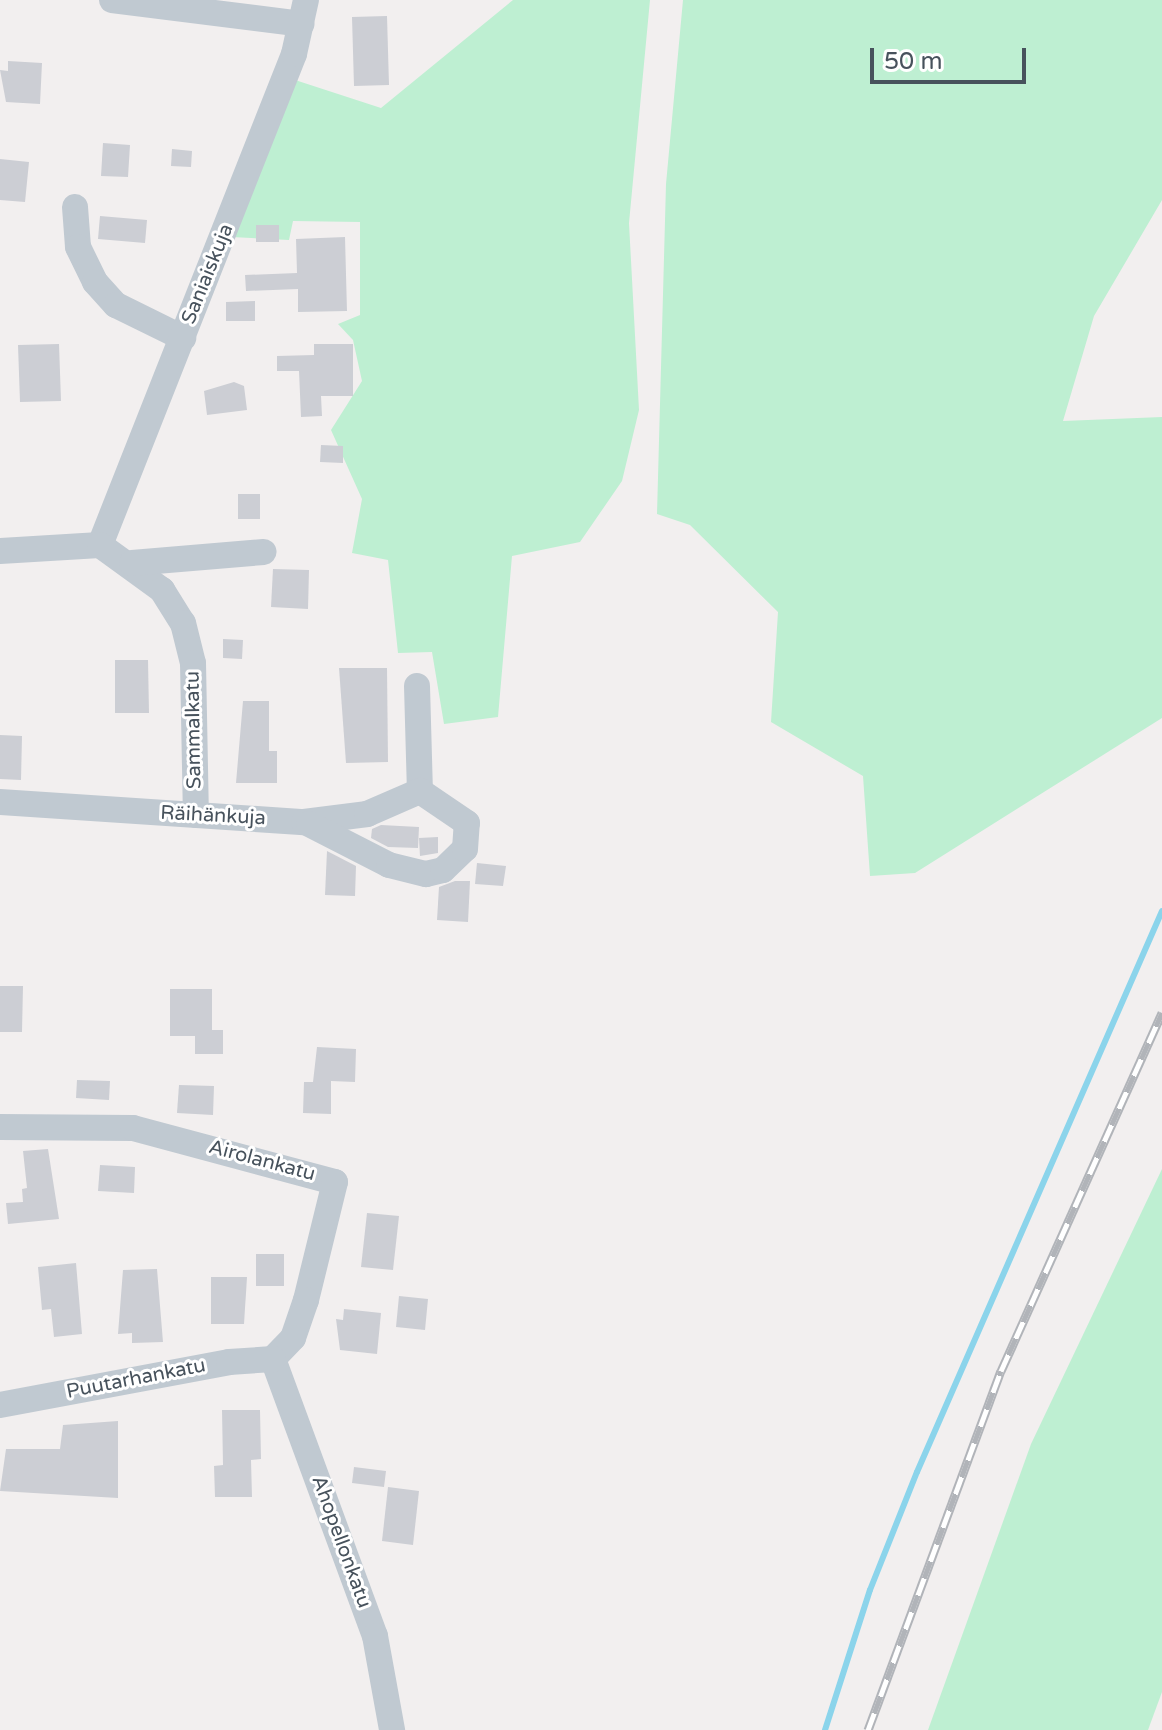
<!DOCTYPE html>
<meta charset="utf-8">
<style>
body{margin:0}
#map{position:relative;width:1162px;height:1730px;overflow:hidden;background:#f2efef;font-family:"Varela Round",sans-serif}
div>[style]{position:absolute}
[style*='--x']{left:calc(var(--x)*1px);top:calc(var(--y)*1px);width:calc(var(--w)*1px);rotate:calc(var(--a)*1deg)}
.green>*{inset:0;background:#beefd2}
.stream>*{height:6px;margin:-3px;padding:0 3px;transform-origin:3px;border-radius:3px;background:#8bd4eb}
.building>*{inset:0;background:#ccced4}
.minor>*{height:26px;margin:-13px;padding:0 13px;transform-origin:13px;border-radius:13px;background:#c0c9d1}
.rail>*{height:9px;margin-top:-4.5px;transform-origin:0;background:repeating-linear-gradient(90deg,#fff 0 18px,#b1b4b9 0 36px);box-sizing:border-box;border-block:2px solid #b1b4b9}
span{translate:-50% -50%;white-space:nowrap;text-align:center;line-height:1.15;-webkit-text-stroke:6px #fff;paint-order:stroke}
.street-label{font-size:20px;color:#47525c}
.scale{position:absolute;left:870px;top:48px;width:156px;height:36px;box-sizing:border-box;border:4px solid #47525c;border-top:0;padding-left:10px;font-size:24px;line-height:28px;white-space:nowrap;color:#47525c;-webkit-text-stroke:6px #fff;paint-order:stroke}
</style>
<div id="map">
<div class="green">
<i style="clip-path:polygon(513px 0,650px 0,629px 223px,639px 410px,622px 481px,580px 542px,512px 556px,498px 717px,444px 724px,432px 652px,398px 653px,388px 560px,352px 553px,362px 499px,331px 430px,362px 381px,353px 340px,338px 324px,360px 315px,360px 222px,293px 221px,289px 240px,232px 237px,292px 79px,381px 108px)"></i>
<i style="clip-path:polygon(683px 0,1162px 0,1162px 200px,1094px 316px,1063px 421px,1162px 417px,1162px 718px,915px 873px,870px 876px,863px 776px,771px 722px,778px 612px,690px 525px,657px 514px,666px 184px)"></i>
<i style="clip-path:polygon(1162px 1169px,1162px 1692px,1148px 1730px,928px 1730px,1031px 1444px)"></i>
</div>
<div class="stream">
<i style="--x:825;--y:1730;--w:147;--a:-72.2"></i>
<i style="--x:870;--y:1590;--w:127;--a:-68.3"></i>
<i style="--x:917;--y:1472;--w:612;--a:-66.41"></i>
</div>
<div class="building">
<i style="clip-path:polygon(387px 16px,389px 85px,354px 86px,352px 17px)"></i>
<i style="clip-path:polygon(8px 61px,42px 63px,40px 104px,6px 102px,0 70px,8px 71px)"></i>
<i style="clip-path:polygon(103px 143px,130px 145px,128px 177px,101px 176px)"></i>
<i style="clip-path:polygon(172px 149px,192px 151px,191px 167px,171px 166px)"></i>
<i style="clip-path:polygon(0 159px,29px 162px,25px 202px,0 200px)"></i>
<i style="clip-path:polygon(100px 216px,147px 220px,145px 243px,98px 239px)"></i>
<i style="clip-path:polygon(256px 225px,279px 225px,279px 242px,256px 242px)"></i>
<i style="clip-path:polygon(345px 237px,347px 311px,298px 312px,298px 289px,246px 291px,245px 275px,297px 273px,296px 239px)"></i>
<i style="clip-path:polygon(255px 301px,255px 321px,226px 321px,226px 302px)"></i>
<i style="clip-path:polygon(59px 344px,61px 401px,20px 402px,18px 345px)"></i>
<i style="clip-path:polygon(314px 344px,353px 344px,353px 396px,321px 396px,322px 416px,301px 417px,299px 371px,277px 371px,277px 356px,314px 355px)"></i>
<i style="clip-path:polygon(234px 382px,244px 386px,247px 410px,207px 415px,204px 391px)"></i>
<i style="clip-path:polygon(321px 445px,343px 446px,343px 463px,320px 462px)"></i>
<i style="clip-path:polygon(238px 494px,260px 494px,260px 519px,238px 519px)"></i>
<i style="clip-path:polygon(273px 569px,309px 570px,308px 609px,271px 607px)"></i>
<i style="clip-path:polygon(223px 639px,243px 640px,242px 659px,223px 658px)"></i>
<i style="clip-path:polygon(115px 660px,148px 660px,149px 713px,115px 713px)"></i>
<i style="clip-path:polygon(339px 668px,387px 668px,388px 762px,346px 763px)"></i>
<i style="clip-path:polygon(243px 701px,269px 701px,269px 751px,277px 751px,277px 783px,236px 783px)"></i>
<i style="clip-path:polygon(0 735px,22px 736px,21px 780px,0 779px)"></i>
<i style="clip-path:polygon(381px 825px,419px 827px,418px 848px,388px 847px,371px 838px,372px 829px)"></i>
<i style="clip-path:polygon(438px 837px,438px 853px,420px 856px,419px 838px)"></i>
<i style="clip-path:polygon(327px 851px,356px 866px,355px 896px,325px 895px)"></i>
<i style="clip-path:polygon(477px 863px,506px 866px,503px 886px,475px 884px)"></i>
<i style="clip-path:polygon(455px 881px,470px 881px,468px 922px,437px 920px,439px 887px)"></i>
<i style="clip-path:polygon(0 986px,23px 986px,22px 1032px,0 1032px)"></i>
<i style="clip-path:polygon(170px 989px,212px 989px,212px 1030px,223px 1030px,223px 1054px,195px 1054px,195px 1036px,170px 1036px)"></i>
<i style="clip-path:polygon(317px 1047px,356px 1049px,355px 1082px,331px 1081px,331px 1114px,303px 1113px,304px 1082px,313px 1082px)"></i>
<i style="clip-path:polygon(77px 1080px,110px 1081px,109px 1100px,76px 1098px)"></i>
<i style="clip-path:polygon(179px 1085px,214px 1086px,213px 1115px,177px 1113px)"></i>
<i style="clip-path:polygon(48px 1149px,59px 1219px,8px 1224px,6px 1203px,23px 1202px,22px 1189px,27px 1188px,23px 1151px)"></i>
<i style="clip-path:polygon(100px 1165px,135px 1167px,134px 1193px,98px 1191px)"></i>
<i style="clip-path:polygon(367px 1213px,399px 1216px,393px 1270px,361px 1267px)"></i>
<i style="clip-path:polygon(256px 1254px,284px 1254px,284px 1286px,256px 1286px)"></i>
<i style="clip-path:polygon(76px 1263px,82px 1334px,54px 1337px,51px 1309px,42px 1310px,38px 1267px)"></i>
<i style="clip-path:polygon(157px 1269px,163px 1342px,132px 1343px,132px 1333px,118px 1334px,123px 1270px)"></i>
<i style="clip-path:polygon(211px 1277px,247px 1277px,244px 1324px,211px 1324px)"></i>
<i style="clip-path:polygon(399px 1296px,428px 1299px,425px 1330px,396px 1327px)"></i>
<i style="clip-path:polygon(344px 1309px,381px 1313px,377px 1354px,340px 1350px,336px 1319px,343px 1320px)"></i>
<i style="clip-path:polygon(222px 1410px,260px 1410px,261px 1459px,251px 1460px,252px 1497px,215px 1497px,214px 1466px,223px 1465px)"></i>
<i style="clip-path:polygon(118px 1421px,118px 1498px,0 1491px,6px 1449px,60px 1449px,63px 1425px)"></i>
<i style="clip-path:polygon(354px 1467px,386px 1471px,384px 1487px,352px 1483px)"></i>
<i style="clip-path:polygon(388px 1487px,419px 1491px,413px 1545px,382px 1541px)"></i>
</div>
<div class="minor">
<i style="--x:112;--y:0;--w:191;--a:7.2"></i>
<i style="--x:75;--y:207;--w:40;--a:85.7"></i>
<i style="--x:78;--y:247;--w:39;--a:64"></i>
<i style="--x:95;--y:282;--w:31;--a:48"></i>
<i style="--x:116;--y:305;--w:75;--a:26.2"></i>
<i style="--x:100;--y:545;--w:528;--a:-68.44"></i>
<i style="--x:294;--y:54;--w:55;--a:-77.5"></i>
<i style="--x:0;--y:551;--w:100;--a:-3.4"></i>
<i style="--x:100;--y:545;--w:77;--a:36"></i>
<i style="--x:162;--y:590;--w:39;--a:58"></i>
<i style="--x:183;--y:623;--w:41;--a:76"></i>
<i style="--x:193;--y:663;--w:152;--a:88.9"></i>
<i style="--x:132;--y:563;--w:132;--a:-4.8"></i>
<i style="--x:417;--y:686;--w:105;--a:88.4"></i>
<i style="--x:0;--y:802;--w:305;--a:3.8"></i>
<i style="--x:304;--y:822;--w:64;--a:-7.2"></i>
<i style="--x:367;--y:814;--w:58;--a:-23.5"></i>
<i style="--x:309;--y:824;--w:90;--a:27.1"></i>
<i style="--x:389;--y:865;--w:38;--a:14"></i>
<i style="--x:426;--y:874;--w:17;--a:-13"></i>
<i style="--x:443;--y:870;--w:30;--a:-44"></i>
<i style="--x:465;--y:849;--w:26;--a:-86"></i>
<i style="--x:467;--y:823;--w:57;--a:-145.8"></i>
<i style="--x:0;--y:1127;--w:133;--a:0.4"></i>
<i style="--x:133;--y:1128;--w:209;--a:15"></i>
<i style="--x:335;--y:1182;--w:122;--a:103.8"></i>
<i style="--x:306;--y:1300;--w:40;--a:108.9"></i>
<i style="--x:293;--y:1338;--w:29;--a:134"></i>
<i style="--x:273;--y:1359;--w:295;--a:69.8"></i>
<i style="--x:375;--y:1636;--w:96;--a:79.7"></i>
<i style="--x:0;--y:1405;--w:233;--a:-10.6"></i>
<i style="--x:229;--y:1362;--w:44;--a:-3.9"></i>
</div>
<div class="rail">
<i style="--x:868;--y:1730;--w:383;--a:-69.7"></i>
<i style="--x:1001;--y:1371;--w:393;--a:-65.8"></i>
</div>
<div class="street-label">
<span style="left:208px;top:274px;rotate:-68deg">Saniaiskuja</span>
<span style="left:194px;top:730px;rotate:-91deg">Sammalkatu</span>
<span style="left:213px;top:816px;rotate:3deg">Räihänkuja</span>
<span style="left:262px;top:1161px;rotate:15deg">Airolankatu</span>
<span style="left:136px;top:1379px;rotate:-11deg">Puutarhankatu</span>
<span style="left:341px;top:1542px;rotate:70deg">Ahopellonkatu</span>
</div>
<div class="scale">50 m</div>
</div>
